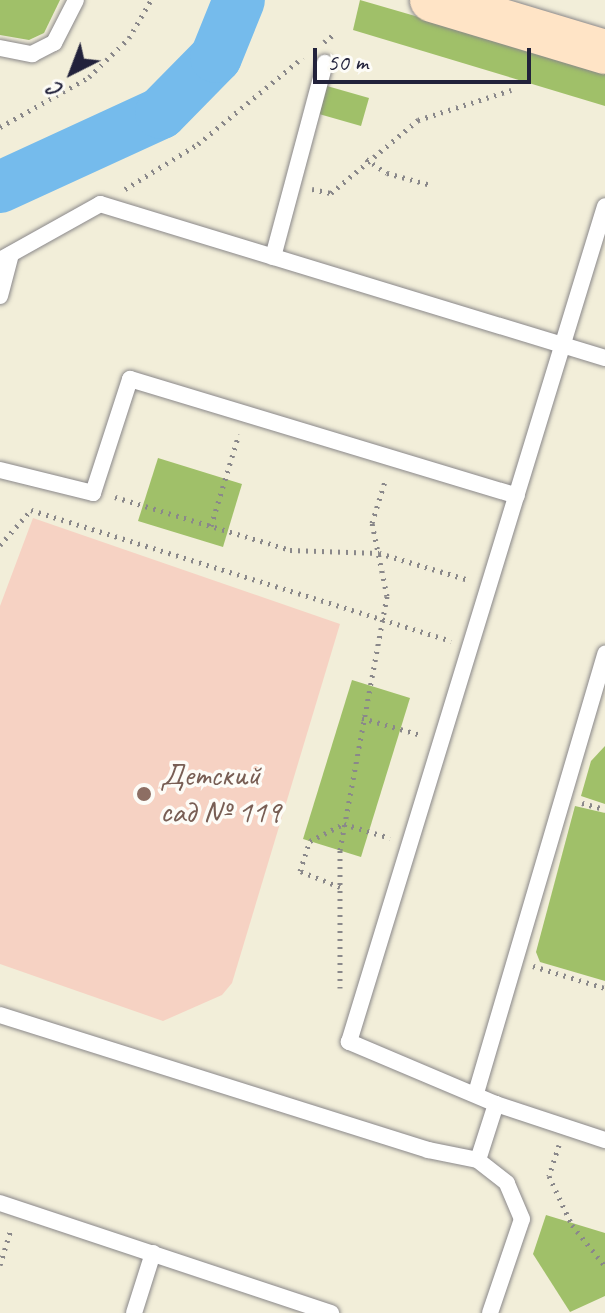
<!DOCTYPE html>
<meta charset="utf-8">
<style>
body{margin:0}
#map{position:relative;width:605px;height:1313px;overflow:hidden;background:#f2eed9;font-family:Caveat,sans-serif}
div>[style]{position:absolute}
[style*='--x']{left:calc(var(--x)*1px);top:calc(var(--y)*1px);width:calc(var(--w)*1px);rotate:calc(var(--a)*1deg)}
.built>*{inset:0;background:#f6d2c3}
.green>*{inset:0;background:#a0c069}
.river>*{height:52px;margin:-26px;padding:0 26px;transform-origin:26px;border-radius:26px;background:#75bbec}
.path>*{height:5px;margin-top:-2.5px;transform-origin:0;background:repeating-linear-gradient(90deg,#8a888a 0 2px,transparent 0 8px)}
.roads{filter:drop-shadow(0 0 2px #8a888a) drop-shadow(0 0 2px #8a888a)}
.lane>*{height:16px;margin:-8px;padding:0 8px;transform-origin:8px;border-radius:8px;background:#fff}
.secondary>*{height:44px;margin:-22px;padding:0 22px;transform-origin:22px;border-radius:22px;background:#ffe4c6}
.dots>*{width:22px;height:22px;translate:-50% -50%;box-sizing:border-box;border:4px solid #fdfcf7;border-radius:50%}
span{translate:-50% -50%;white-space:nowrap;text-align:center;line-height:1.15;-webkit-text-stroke:7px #fdfcf7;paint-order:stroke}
.education-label{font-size:32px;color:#785e54}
.left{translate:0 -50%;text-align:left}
.north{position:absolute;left:32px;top:32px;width:80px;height:80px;-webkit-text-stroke:6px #fdfcf7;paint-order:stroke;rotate:222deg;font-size:22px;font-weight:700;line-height:32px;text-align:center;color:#22223b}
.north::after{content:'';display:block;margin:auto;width:28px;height:36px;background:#22223b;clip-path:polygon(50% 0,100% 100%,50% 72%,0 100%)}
.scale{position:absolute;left:313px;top:48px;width:218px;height:36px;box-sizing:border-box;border:4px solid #22223b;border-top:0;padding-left:10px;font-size:24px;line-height:28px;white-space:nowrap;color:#22223b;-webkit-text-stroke:6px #fdfcf7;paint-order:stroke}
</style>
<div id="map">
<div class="built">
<i style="clip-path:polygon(33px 518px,340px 624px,232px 983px,222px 995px,163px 1021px,0 964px,0 606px)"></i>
</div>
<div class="green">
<i style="clip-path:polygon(0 0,60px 0,44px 33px,29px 40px,0 35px)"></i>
<i style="clip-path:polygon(360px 0,605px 71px,605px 106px,353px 30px)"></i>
<i style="clip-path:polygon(327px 86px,369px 98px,361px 126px,319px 114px)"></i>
<i style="clip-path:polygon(158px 458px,242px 484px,223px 547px,138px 521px)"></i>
<i style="clip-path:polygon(352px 680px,410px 698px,361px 857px,303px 839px)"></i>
<i style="clip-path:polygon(605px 746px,605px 804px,581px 796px,591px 761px)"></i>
<i style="clip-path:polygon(575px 806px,605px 813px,605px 981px,540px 962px,536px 952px)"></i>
<i style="clip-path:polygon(546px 1215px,605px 1233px,605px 1296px,570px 1312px,533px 1254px)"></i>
</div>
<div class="river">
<i style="--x:0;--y:187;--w:177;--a:-24.7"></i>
<i style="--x:161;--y:113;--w:78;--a:-45.5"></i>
<i style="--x:216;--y:57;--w:61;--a:-68"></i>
</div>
<div class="path">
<i style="--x:324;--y:42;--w:11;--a:-38"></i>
<i style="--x:0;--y:127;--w:102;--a:-29.3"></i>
<i style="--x:89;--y:77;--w:56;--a:-44.3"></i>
<i style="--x:129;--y:38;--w:44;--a:-59.9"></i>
<i style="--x:366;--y:159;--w:25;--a:34"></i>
<i style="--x:387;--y:173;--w:46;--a:15.3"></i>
<i style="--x:125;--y:189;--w:86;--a:-31.7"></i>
<i style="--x:198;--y:144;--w:136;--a:-39.6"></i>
<i style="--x:312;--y:189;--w:19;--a:12"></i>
<i style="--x:331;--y:193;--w:114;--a:-40"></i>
<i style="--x:418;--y:120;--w:98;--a:-17.9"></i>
<i style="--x:115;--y:497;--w:183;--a:16.8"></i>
<i style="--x:290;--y:550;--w:89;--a:1.9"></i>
<i style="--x:379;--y:553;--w:94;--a:16.7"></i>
<i style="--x:211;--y:526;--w:96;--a:-73.1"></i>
<i style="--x:0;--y:545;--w:47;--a:-48.5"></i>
<i style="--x:31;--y:510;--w:440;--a:17.3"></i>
<i style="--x:362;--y:718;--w:61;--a:16.1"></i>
<i style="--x:582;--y:803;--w:24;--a:15"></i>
<i style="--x:340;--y:887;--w:43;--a:-158.2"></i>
<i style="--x:300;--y:871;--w:32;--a:-72"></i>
<i style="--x:310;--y:841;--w:38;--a:-27"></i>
<i style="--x:344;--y:824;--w:48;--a:16.9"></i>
<i style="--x:533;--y:966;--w:75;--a:17"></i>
<i style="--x:340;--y:988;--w:138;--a:-90"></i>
<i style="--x:340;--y:850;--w:258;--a:-79.5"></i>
<i style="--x:387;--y:596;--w:75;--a:-101.6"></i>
<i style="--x:372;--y:523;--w:47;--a:-72.7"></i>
<i style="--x:559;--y:1145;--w:33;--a:108"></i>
<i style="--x:549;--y:1176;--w:54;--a:64.9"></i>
<i style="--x:572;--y:1225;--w:53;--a:51.2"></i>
<i style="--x:0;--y:1265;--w:39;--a:-73"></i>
</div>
<div class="roads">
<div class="lane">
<i style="--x:0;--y:48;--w:33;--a:11"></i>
<i style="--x:32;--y:54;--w:25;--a:-27"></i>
<i style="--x:54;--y:43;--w:48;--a:-62.9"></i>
<i style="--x:273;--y:257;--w:201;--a:-75"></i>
<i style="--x:0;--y:260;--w:115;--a:-29.2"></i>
<i style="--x:100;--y:204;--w:528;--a:16.96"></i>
<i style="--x:0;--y:296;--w:43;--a:-75.3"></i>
<i style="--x:0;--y:470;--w:96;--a:13.9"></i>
<i style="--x:93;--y:493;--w:120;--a:-72"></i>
<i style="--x:130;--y:379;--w:404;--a:16.8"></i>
<i style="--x:0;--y:1015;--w:449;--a:17.5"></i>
<i style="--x:428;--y:1150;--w:51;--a:11.3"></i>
<i style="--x:476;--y:1093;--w:458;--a:-73.6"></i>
<i style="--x:496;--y:1104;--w:115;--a:18.3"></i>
<i style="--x:0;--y:1203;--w:349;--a:18.4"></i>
<i style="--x:134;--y:1313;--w:63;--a:-72.4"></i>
<i style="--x:490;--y:1313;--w:99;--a:-71.2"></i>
<i style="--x:522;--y:1219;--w:39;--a:-113"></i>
<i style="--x:507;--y:1183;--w:37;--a:-142"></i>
<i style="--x:478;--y:1160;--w:59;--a:-72.2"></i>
<i style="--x:496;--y:1104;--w:160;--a:-157.1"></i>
<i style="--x:349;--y:1042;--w:874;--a:-72.97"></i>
</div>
<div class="secondary">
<i style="--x:432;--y:0;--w:181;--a:16.7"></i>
</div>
</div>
<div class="dots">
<i style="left:144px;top:794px;background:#8d6e63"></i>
</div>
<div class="education-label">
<span class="left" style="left:160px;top:794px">Детский<br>сад № 119</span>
</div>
<div class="north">С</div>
<div class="scale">50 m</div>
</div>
